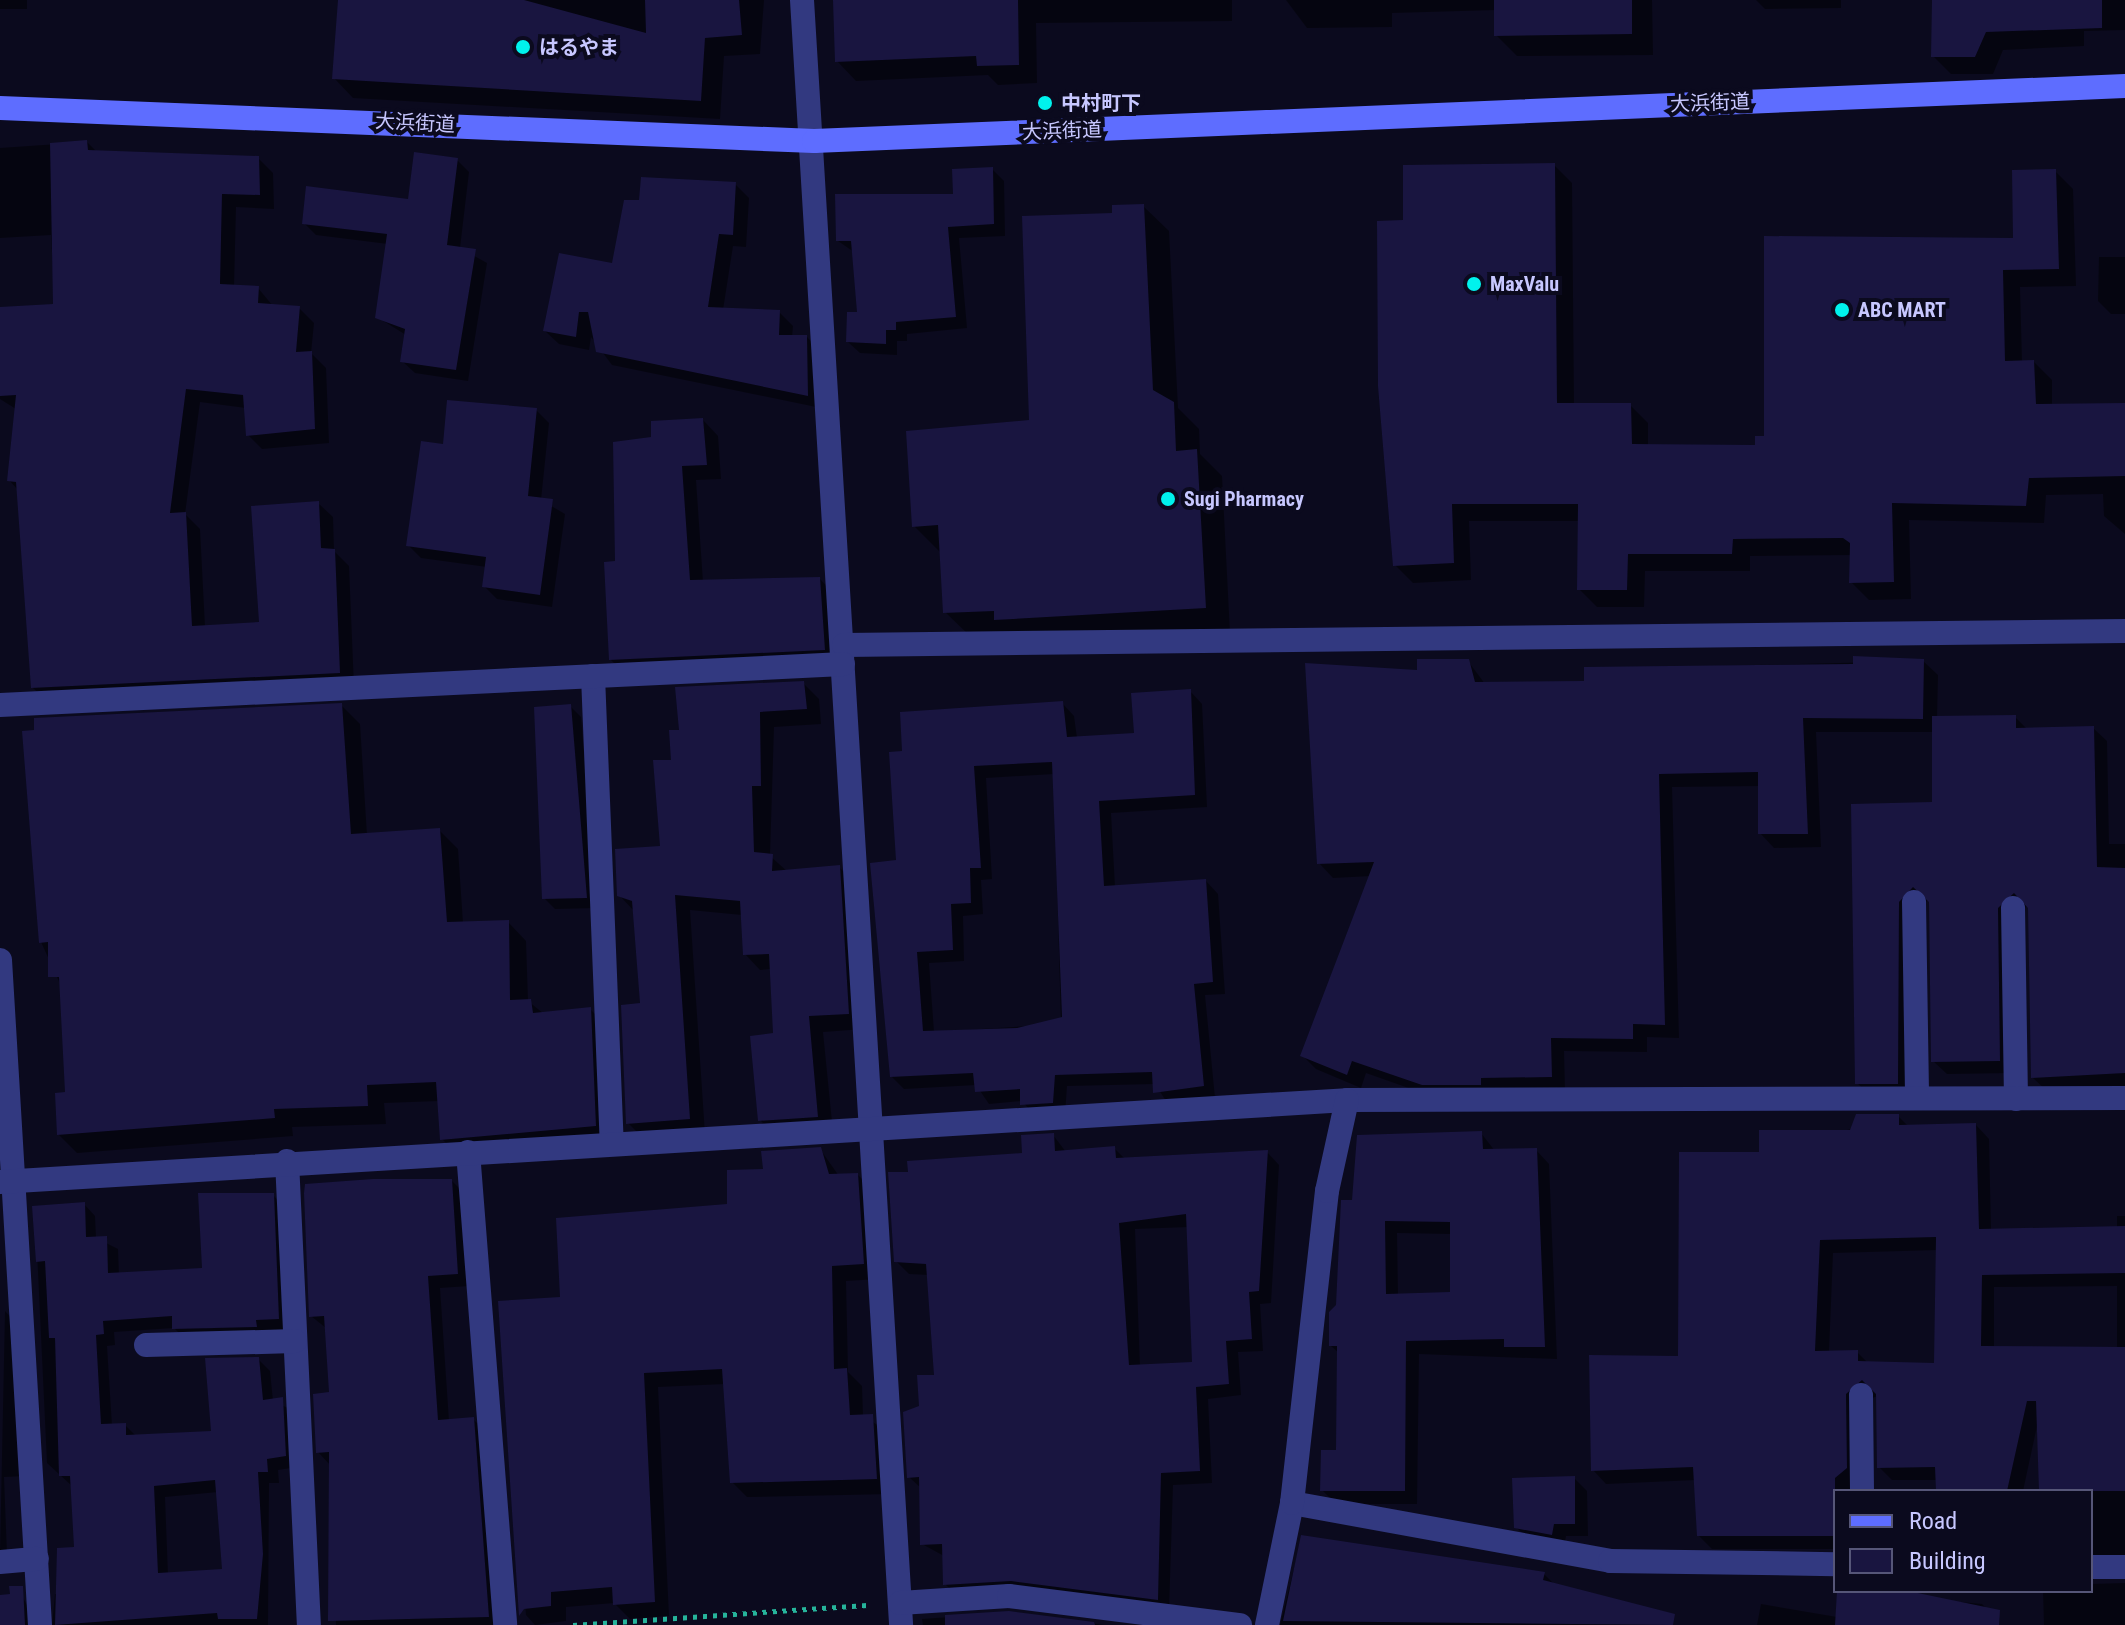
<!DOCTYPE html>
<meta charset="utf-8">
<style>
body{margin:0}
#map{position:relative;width:2125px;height:1625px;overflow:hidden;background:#0b0a1e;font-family:"Roboto Condensed","Noto Sans JP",sans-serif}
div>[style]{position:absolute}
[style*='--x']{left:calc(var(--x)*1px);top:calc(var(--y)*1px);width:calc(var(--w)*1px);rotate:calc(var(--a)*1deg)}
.shadow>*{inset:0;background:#0007}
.building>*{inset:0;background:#191540}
.path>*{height:5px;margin-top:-2.5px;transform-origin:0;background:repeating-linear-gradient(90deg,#26b49b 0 4px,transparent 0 10px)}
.street>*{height:24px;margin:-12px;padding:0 12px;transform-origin:12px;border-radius:12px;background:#323980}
.secondary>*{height:24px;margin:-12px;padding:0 12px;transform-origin:12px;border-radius:12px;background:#5e6dff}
.dots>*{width:22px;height:22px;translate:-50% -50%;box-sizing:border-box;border:4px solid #0b0a1e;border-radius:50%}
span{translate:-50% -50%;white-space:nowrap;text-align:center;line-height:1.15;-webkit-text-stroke:8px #0b0a1e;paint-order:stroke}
.poi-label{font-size:20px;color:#c7c7ff;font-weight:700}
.left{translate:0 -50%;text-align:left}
.street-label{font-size:20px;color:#c7c7ff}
.legend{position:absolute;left:1833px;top:1489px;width:260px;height:104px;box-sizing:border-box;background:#0b0a1e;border:2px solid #565678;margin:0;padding:10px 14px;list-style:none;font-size:24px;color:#c7c7ff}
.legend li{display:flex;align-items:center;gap:16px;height:40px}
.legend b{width:40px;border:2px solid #565678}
</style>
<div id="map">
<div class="shadow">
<i style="clip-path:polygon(0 0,27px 0,27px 9px,0 9px)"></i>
<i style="clip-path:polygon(340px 0,764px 0,760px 54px,724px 56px,720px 119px,353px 98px,334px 78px)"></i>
<i style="clip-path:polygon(835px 0,1232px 0,1232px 21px,1036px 23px,1037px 83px,998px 85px,988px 75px,856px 81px,837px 61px)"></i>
<i style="clip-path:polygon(1286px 0,1652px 0,1653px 55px,1517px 56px,1496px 35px,1496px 10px,1392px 13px,1392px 27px,1307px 28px)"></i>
<i style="clip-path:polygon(1756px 0,1841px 0,1841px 8px,1765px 9px)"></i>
<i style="clip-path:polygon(1932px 0,2125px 0,2125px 30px,2084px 31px,2084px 46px,2003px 50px,1993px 74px,1951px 74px,1933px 56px)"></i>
<i style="clip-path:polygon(87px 142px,97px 152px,258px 158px,273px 173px,274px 209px,236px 207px,234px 287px,258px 288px,273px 306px,299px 308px,314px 323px,311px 353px,326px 368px,329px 443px,262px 449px,248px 435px,246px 408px,200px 402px,185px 514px,200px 529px,205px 627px,261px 624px,318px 503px,333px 517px,334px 551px,349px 566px,354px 687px,48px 702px,33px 688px,18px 490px,9px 480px,16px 409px,0 399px,0 309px,55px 306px,51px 235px,0 238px,0 148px)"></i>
<i style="clip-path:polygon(457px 160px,469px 172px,460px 248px,487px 263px,468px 381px,415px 373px,402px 361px,406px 335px,377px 317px,388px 244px,316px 235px,304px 223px,410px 202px)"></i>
<i style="clip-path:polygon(1554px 165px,1572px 183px,1574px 405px,1630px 405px,1648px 423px,1648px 446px,1757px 447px,2016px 240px,2055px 171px,2073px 189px,2076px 286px,2020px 287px,2022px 363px,2034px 362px,2052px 380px,2052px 406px,2125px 405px,2125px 534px,2104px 516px,2103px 494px,2046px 495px,2044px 523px,1909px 520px,1911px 599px,1869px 600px,1851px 582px,1852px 555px,1750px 556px,1750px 571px,1645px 571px,1644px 607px,1597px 607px,1579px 589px,1580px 521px,1469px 521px,1471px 580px,1413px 583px,1395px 565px,1405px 222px)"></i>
<i style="clip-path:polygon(992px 169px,1004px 181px,1005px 236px,959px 238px,967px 328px,907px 334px,907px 341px,897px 341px,897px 355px,860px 353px,848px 342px,859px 314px,854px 252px,838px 241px,955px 196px)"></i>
<i style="clip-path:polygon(735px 184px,749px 198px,746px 247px,733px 246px,723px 310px,779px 312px,793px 326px,792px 337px,807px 337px,820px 351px,821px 408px,612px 365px,591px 337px,589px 350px,559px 344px,545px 331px,614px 266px,640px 202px)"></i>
<i style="clip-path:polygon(1143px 206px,1169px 231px,1178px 408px,1199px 429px,1200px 454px,1222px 476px,1230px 633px,971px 637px,945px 612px,940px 552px,914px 526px,1031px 422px,1114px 215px)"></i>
<i style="clip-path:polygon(2099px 257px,2125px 257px,2125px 314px,2111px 314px,2098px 301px)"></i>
<i style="clip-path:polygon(536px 410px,549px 423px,541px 500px,565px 514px,552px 607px,497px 599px,484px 586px,487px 567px,421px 558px,408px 545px,445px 446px)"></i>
<i style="clip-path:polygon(703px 420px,718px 436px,721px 479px,696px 480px,703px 582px,820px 579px,835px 595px,840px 665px,626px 675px,611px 660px,617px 563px,653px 439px)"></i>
<i style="clip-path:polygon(1468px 661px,1485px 684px,1586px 683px,1586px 669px,1923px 661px,1938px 675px,1937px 718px,2015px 717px,2028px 730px,2093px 728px,2107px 741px,2109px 844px,2125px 844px,2125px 1089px,2047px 1091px,2033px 1078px,2030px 903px,2011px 922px,2013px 1073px,1947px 1074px,1933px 1061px,1931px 897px,1912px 916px,1911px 1096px,1871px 1096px,1857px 1083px,1853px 806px,1934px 804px,1934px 732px,1816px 732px,1821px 847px,1774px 848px,1760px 833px,1760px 786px,1672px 787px,1679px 1038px,1647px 1037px,1647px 1052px,1564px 1051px,1565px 1091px,1437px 1098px,1366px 1073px,1361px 1088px,1316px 1069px,1302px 1055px,1371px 876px,1333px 878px,1319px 863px,1419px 672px)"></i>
<i style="clip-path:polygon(803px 683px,819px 699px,821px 724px,774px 727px,770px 856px,788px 872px,839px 867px,855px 883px,864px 1029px,823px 1032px,833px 1132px,776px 1136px,760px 1120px,775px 1035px,771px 969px,760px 970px,745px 954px,742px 915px,690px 910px,705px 1134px,644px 1139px,628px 1123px,642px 1005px,635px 912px,619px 895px,662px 848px,681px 732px)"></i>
<i style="clip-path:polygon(evenodd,1190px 691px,1202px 704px,1207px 807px,1111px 813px,1115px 887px,1206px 881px,1218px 894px,1225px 994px,1205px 995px,1215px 1098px,1168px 1104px,1155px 1084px,1067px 1086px,1065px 1115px,1035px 1116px,1022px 1101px,989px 1104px,976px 1085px,904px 1089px,892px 1077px,904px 753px,1062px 703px,1074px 716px,1077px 738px,1136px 735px,1190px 691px,1054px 774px,1061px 1024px,934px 1032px,929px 963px,964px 961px,963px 916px,983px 914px,981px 880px,992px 879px,986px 778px,1054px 774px)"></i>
<i style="clip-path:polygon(341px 705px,360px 724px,367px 835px,439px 830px,458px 849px,463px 923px,508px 922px,526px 941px,528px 1001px,544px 1014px,591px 1010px,609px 1028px,614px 1144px,461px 1158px,442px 1139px,439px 1101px,384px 1103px,386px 1124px,292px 1127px,293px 1136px,77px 1153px,58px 1134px,67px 1094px,62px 988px,41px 942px)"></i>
<i style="clip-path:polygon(570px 706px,581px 717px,597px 908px,555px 909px,544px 898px)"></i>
<i style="clip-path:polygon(evenodd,1898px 1116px,1909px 1127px,1976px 1125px,1989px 1139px,1991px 1231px,2117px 1228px,2117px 1216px,2125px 1216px,2125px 1565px,2097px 1566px,2092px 1584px,2125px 1583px,2125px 1625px,2044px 1625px,2043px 1591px,2091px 1591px,2091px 1491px,2041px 1491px,2037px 1426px,2023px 1491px,1938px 1491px,1938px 1480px,1892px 1480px,1879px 1467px,1878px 1396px,1860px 1402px,1850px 1491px,1835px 1491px,1835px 1549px,1712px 1549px,1699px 1536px,1696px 1480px,1606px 1484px,1593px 1470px,1680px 1358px,1761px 1154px,1898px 1116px,1938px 1250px,1936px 1365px,1869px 1364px,1857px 1352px,1829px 1352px,1833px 1253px,1938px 1250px,1898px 1116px,2117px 1286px,2117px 1349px,1994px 1348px,1994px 1287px,2117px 1286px)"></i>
<i style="clip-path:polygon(evenodd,1481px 1133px,1495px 1151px,1536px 1150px,1549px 1164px,1557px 1359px,1419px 1354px,1417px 1504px,1336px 1504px,1322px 1490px,1338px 1452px,1339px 1353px,1331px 1346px,1354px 1202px,1481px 1133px,1397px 1233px,1452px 1234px,1452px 1294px,1398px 1296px,1397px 1233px)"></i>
<i style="clip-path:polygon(evenodd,1053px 1135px,1066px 1152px,1114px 1148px,1126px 1160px,1267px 1152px,1279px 1165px,1271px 1303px,1260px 1304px,1263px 1351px,1238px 1352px,1241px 1395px,1208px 1399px,1212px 1483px,1173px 1485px,1169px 1611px,958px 1597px,945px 1584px,944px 1556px,922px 1544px,922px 1489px,909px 1477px,921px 1408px,936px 1377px,929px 1275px,909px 1274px,896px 1261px,910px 1174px,1024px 1155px,1053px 1135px,1189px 1227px,1194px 1364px,1140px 1367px,1135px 1229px,1189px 1227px)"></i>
<i style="clip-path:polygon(820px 1149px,839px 1176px,858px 1175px,873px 1190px,878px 1279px,846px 1281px,848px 1372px,862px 1386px,863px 1416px,887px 1431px,891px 1494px,747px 1497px,732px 1482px,725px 1384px,658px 1387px,669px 1616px,630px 1619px,614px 1603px,566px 1607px,566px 1621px,535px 1625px,526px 1615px,501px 1303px,562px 1299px,729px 1206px,765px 1170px)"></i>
<i style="clip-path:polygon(452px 1181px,464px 1193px,469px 1286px,440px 1288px,449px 1421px,473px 1419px,485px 1431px,500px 1625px,336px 1625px,331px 1466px,318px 1452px,331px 1394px,326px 1328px,311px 1316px)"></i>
<i style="clip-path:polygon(evenodd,273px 1195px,284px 1207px,290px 1330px,186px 1340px,174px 1328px,114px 1332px,115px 1345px,107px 1346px,112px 1426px,125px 1425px,137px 1437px,213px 1433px,258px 1359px,270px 1371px,273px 1401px,294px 1411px,297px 1467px,278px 1470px,279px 1483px,269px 1483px,268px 1625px,52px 1625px,55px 1594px,91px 1592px,72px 1486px,47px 1463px,35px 1208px,84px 1204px,95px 1216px,96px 1238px,118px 1249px,119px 1275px,204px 1270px,273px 1195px,218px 1492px,225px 1571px,168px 1575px,165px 1497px,218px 1492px)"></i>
<i style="clip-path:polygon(5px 1311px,16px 1323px,26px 1476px,4px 1477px,7px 1554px,0 1554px)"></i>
<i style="clip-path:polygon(1574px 1478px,1587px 1491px,1588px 1536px,1566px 1536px,1564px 1547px,1529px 1540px,1516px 1527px)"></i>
<i style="clip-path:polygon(1302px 1537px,1544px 1574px,1555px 1585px,1667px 1625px,1280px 1625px)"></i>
<i style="clip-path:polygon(1839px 1591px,1982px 1604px,1994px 1616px,1992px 1625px,1757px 1625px,1761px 1604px,1837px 1617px)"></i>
<i style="clip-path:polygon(22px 1596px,38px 1625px,0 1625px,0 1598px)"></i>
<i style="clip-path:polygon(1008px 1613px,1104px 1625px,923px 1625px,922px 1619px)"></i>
</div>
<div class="building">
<i style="clip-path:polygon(338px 0,524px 0,646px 33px,645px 0,739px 0,742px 35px,705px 38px,701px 101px,332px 79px)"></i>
<i style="clip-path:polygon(833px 0,1018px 0,1019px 65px,977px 66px,976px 56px,835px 62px)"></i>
<i style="clip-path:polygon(1494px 0,1632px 0,1632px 34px,1494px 36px)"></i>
<i style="clip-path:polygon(1932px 0,2102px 0,2102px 28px,1986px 32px,1975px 57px,1931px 57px)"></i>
<i style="clip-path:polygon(87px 140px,88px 150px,259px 156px,260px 195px,222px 194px,220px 284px,259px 286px,258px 303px,300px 306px,296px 352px,312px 351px,315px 429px,246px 436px,243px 395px,186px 389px,170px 513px,186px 512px,192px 626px,259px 622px,251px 506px,319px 501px,321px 548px,335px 549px,340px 673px,31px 688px,16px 482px,7px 481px,16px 395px,0 396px,0 307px,53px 304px,50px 143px)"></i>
<i style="clip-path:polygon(414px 152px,458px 158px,447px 245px,476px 249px,456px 370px,400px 362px,405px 329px,375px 318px,387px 234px,302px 224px,306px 186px,408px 199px)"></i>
<i style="clip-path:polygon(1555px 163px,1557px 403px,1631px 403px,1632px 444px,1755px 445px,1755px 436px,1764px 436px,1764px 236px,2013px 238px,2012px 170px,2056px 169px,2059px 269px,2003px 270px,2005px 361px,2034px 360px,2036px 404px,2125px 403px,2125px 476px,2029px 478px,2026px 506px,1892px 503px,1894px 582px,1849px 583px,1850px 543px,1843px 538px,1733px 539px,1732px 554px,1628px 554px,1627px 590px,1577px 590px,1578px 504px,1452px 504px,1454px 563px,1393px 566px,1378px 386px,1377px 221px,1403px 220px,1403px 165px)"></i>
<i style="clip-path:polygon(993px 167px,994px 224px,948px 227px,956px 317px,896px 322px,896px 330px,886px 330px,886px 344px,846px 342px,847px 312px,857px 312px,851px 241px,836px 241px,835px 194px,953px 194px,952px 169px)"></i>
<i style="clip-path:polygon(641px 177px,736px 182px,733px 235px,719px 234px,708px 307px,780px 310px,779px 335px,807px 335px,808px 396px,596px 352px,588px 312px,579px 312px,576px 337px,543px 331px,559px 253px,612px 263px,624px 200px,639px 200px)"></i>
<i style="clip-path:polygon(1144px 204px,1153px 390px,1174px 402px,1176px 451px,1197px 449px,1206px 608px,994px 620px,994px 611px,943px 613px,938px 525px,912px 527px,906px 431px,1029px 420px,1022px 216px,1112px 213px,1112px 205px)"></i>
<i style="clip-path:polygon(447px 400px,537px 408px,528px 496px,553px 499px,540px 595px,482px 587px,486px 557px,406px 546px,421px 441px,443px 444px)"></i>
<i style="clip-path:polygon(703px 418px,707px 465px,682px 466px,690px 580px,820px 577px,825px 650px,609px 660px,604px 562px,615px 561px,613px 442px,651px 437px,651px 421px)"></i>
<i style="clip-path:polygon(1853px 656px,1924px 659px,1923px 719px,1803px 718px,1808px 834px,1758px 834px,1758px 772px,1659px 774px,1665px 1025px,1633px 1024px,1633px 1039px,1551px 1038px,1552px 1077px,1481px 1078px,1481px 1085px,1422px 1085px,1352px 1061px,1347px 1075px,1300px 1056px,1374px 862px,1317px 864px,1305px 663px,1417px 670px,1417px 659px,1469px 659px,1475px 682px,1584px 681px,1584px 667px,1853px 664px)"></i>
<i style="clip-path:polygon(804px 681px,807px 709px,760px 712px,761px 786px,752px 786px,754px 852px,773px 854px,772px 871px,840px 865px,849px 1014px,809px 1016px,818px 1117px,758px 1121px,750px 1036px,773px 1033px,769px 954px,743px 955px,740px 901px,675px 895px,690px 1119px,626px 1124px,621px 1005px,640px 1003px,632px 901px,617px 896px,615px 849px,660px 846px,653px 760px,671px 760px,669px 730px,679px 730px,675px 687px)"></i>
<i style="clip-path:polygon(evenodd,1191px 689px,1195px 795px,1099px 801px,1104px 886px,1206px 879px,1213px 982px,1194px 984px,1204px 1086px,1153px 1093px,1152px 1072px,1055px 1075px,1053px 1103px,1020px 1105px,1020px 1089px,975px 1092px,973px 1073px,890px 1077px,870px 863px,896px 860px,889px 752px,902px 751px,900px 712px,1063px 701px,1067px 737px,1134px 733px,1131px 693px,1191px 689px,1052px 762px,1062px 1017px,1017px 1028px,923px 1031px,917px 952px,953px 950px,951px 904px,971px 903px,970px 868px,981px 868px,974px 766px,1052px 762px)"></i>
<i style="clip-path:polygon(342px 703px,351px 834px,440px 828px,447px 922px,509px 920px,510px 1000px,531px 999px,533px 1013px,591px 1007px,596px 1126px,440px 1140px,436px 1082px,367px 1085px,368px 1106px,274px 1109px,275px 1118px,57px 1135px,55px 1093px,65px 1092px,59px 977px,48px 977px,48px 942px,39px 943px,22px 731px,34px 730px,34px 718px)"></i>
<i style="clip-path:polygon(571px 704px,587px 898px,542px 899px,534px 707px)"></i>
<i style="clip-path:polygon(2016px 715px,2016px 728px,2094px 726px,2097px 867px,2125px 868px,2125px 1073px,2031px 1078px,2028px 908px,2014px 893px,1998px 908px,2000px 1061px,1931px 1062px,1929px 902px,1913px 887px,1899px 902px,1898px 1084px,1855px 1084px,1851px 804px,1932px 802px,1932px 716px)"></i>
<i style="clip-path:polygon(evenodd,1856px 1114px,1899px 1114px,1899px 1125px,1976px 1123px,1979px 1229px,2125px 1226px,2125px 1273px,1982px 1275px,1981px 1346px,2125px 1347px,2125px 1491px,2039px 1491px,2036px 1401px,2027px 1401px,2007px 1491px,1936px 1491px,1935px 1467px,1877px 1468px,1876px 1394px,1862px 1380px,1846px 1394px,1847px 1468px,1835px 1478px,1835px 1536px,1697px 1536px,1693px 1467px,1591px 1471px,1589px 1355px,1678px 1356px,1679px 1152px,1759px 1152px,1759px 1130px,1850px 1130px,1856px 1114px,1936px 1237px,1934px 1363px,1858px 1361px,1858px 1350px,1815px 1351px,1820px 1240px,1936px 1237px)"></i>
<i style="clip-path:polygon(evenodd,1482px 1131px,1483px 1149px,1537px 1148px,1545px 1347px,1504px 1347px,1504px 1339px,1406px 1341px,1405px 1491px,1320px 1491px,1321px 1450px,1336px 1450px,1337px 1346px,1329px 1346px,1329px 1312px,1336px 1305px,1341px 1200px,1352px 1200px,1357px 1135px,1482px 1131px,1385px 1221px,1450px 1222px,1450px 1292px,1386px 1294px,1385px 1221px)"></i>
<i style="clip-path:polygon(evenodd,1054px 1133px,1055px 1151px,1115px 1146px,1116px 1158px,1268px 1150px,1259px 1291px,1249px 1292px,1252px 1339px,1226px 1341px,1229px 1384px,1196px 1387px,1200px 1471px,1161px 1473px,1158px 1600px,1011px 1581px,943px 1585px,942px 1544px,920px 1545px,919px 1477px,907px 1478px,903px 1412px,919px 1406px,917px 1375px,934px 1375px,926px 1264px,894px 1262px,888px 1172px,908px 1172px,907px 1161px,1022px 1153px,1021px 1135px,1054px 1133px,1186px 1214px,1192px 1362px,1129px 1365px,1119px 1223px,1186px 1214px)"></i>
<i style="clip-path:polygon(821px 1147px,829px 1174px,858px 1173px,864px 1264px,832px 1266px,834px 1369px,847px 1368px,850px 1415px,873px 1414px,877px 1479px,730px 1483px,722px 1369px,644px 1373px,655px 1602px,613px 1605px,612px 1587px,551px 1592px,551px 1606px,524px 1609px,519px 1616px,498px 1301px,560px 1297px,556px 1218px,727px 1204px,727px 1170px,763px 1169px,761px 1151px)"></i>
<i style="clip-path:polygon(373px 1179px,452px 1179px,458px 1274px,428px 1276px,438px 1420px,474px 1417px,489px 1617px,328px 1621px,329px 1452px,316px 1453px,313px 1394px,329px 1392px,324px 1316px,309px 1317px,304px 1193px,305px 1184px)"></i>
<i style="clip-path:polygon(evenodd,198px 1193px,274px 1193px,279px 1319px,256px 1320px,257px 1327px,172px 1329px,172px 1316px,103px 1321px,104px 1334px,96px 1335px,101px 1424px,126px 1423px,126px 1435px,211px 1431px,205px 1358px,259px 1357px,263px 1400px,283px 1397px,286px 1456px,267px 1459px,268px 1472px,258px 1472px,263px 1554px,257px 1619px,218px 1619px,217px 1613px,55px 1625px,57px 1548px,74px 1547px,70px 1476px,59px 1476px,55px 1338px,49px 1338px,45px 1261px,36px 1262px,32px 1206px,85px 1202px,86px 1237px,107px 1236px,108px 1273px,202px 1268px,198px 1193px,215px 1480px,222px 1569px,158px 1573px,154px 1486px,215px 1480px)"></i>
<i style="clip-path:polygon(1575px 1476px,1575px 1524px,1554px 1524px,1552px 1535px,1514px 1528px,1512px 1478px)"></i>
<i style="clip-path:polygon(1301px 1535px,1545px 1572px,1543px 1580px,1675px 1614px,1673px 1625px,1283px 1621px)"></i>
<i style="clip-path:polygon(9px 1586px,23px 1586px,25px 1625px,0 1625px,0 1595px,10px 1594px)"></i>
<i style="clip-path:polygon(1837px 1591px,1908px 1591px,2000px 1610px,1999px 1625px,1835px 1625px)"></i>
<i style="clip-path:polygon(1009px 1611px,1094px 1622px,1095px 1625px,945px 1625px,945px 1615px)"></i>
</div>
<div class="path">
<i style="--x:573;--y:1625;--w:295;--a:-3.9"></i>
</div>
<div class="street">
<i style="--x:802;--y:0;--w:1628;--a:86.51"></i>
<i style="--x:844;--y:645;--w:1281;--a:-0.63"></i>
<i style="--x:593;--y:676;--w:468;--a:87.7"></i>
<i style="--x:0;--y:705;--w:844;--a:-2.78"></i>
<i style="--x:1914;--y:902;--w:196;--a:89.1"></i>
<i style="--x:2013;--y:908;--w:191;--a:89.1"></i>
<i style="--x:0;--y:960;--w:666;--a:86.56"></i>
<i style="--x:468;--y:1152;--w:474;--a:85.5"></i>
<i style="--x:287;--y:1161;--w:465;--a:87.3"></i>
<i style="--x:0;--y:1182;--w:1349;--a:-3.48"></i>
<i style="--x:1347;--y:1100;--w:778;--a:-0.15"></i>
<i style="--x:146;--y:1345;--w:149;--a:-1.5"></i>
<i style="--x:1861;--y:1395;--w:96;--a:89.4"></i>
<i style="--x:1292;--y:1503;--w:323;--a:10.3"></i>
<i style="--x:1610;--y:1561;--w:225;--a:0.8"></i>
<i style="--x:0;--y:1562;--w:37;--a:-5"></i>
<i style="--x:2091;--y:1567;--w:34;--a:0"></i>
<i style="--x:900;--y:1603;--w:109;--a:-3.7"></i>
<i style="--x:1009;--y:1596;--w:233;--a:7.2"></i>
<i style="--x:1267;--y:1625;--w:125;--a:-78.4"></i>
<i style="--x:1292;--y:1503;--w:314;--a:-83.6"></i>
<i style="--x:1327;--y:1191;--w:93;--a:-77.6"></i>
</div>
<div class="secondary">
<i style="--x:0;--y:108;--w:815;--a:2.32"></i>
<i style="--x:814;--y:141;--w:1312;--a:-2.4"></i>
</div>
<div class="dots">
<i style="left:523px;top:47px;background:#00f2ed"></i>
<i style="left:1045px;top:103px;background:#00f2ed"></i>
<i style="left:1474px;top:284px;background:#00f2ed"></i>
<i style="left:1842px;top:310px;background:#00f2ed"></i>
<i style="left:1168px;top:499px;background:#00f2ed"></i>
</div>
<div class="poi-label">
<span class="left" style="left:539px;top:47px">はるやま</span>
<span class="left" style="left:1061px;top:103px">中村町下</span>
<span class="left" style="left:1490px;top:284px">MaxValu</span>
<span class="left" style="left:1858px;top:310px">ABC MART</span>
<span class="left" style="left:1184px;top:499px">Sugi Pharmacy</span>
</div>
<div class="street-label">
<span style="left:1710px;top:103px;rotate:-2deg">大浜街道</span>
<span style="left:415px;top:123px;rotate:3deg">大浜街道</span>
<span style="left:1062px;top:131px;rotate:-2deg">大浜街道</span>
</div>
<ul class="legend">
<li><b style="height:10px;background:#5e6dff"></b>Road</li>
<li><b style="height:22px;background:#191540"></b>Building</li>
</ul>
</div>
